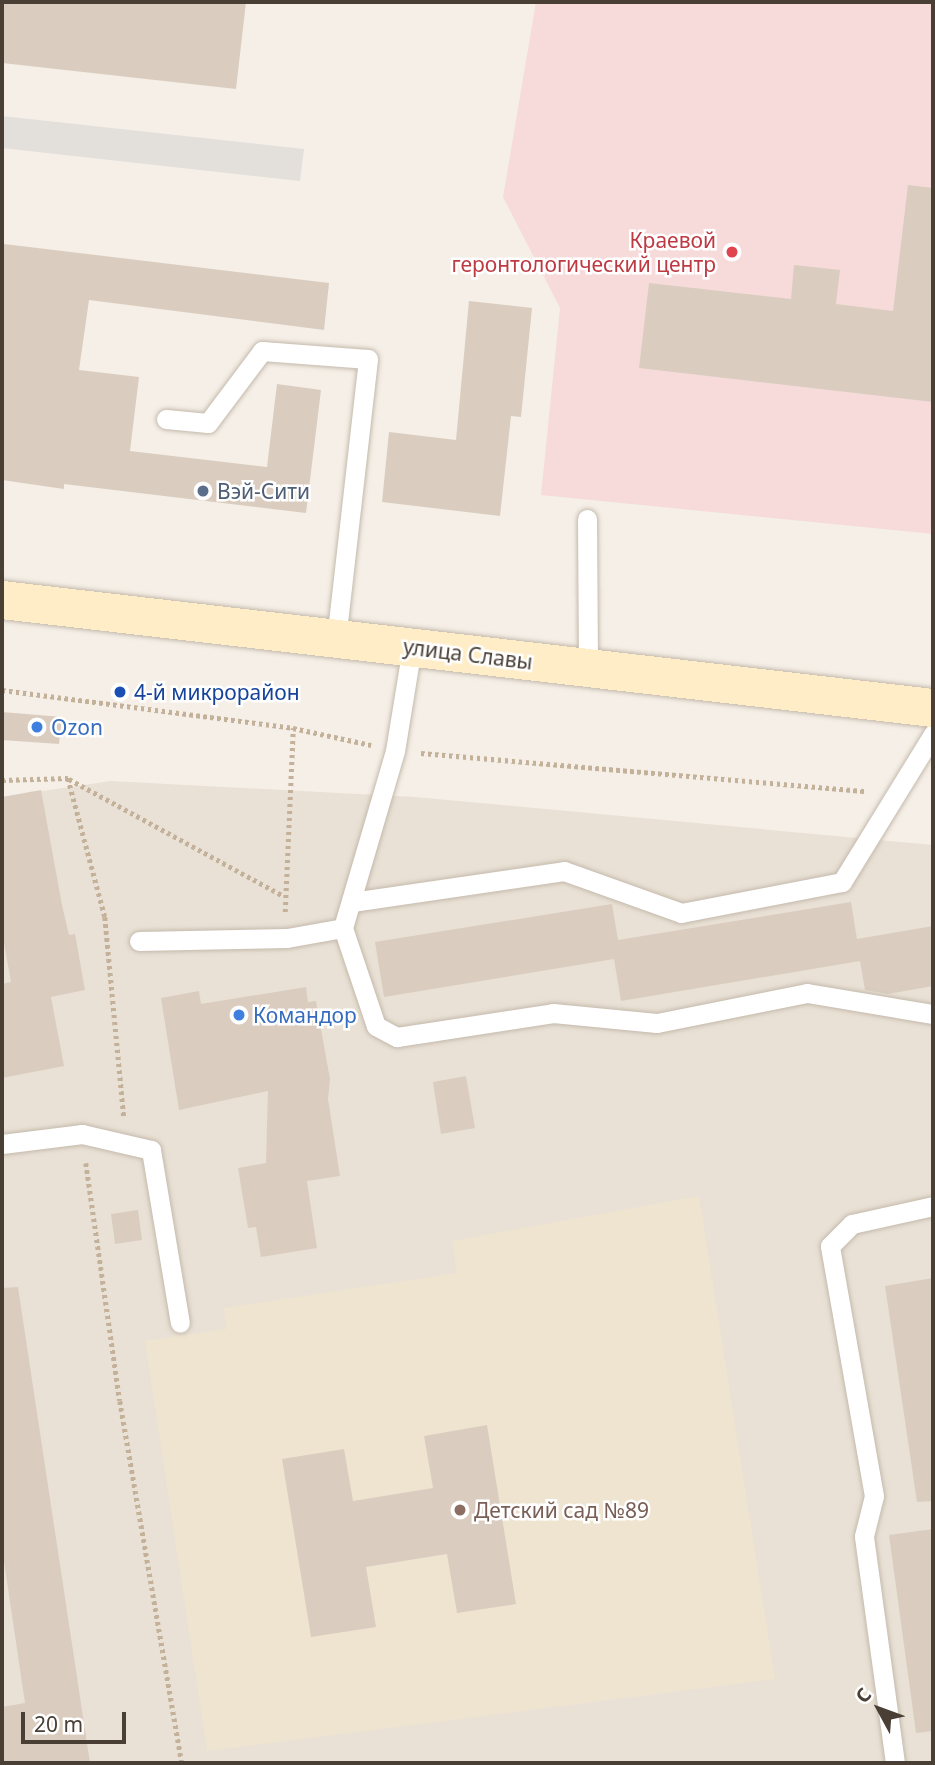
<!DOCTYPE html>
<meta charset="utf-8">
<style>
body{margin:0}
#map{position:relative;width:935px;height:1765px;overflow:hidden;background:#f5efe7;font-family:"Noto Sans",sans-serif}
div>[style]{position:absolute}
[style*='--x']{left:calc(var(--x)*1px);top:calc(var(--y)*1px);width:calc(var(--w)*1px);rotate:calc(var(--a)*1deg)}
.residential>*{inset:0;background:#e9e1d5}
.education>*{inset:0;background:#efe4d0}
.medical>*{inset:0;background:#f6dbda}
.parking>*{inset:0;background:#e3e0dc}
.building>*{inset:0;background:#dacdbf}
.path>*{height:4.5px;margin-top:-2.25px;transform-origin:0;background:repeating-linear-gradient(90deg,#c4b199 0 3.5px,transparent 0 7px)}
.roads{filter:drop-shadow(0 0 2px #c4b9ac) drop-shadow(0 0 2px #c4b9ac)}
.lane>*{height:19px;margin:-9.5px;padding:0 9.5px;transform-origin:9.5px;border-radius:9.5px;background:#fff}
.secondary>*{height:38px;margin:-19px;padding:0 19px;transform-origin:19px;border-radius:19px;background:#ffedc7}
.dots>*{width:19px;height:19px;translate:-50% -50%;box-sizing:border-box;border:4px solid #fff;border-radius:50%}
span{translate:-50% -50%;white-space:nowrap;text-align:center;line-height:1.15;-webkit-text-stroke:5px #fff;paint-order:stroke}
.health-label{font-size:21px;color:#be3a42}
.right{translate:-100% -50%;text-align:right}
.service-label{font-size:21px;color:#4e5e75}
.left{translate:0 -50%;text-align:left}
.street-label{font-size:21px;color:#493f35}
.transit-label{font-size:21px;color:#164399}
.shop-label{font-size:21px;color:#366cbe}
.education-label{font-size:21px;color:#785e54}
.frame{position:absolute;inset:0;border:4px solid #493f35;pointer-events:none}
.north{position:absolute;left:844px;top:1674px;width:70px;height:70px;-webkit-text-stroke:5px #fff;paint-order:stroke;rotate:311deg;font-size:19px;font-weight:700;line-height:28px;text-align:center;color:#493f35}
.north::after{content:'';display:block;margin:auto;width:24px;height:32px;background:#493f35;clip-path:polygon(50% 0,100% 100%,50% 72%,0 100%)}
.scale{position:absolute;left:21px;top:1712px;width:105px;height:32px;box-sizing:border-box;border:4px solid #493f35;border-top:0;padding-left:9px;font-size:21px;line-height:24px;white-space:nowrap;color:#493f35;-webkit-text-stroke:5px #fff;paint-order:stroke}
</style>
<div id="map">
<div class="residential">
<i style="clip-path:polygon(111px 781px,415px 797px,933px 845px,933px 1763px,2px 1763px,2px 797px)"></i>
</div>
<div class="education">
<i style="clip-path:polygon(699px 1196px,775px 1679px,207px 1751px,145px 1341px,227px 1329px,224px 1308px,457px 1273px,452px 1241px)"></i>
</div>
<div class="medical">
<i style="clip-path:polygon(536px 2px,933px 2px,933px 534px,541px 495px,560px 308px,503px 197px)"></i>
</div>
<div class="parking">
<i style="clip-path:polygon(2px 116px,304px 149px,300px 181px,2px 148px)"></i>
</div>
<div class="building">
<i style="clip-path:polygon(2px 2px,246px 2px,236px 89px,2px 63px)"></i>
<i style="clip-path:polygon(908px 185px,933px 188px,933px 402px,639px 368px,649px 283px,791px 299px,794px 265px,840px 270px,836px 304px,893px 311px)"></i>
<i style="clip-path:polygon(4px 244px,329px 283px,324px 330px,89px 300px,79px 370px,139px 377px,130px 451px,267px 467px,277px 384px,321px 390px,306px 513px,64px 484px,64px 489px,2px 480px)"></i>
<i style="clip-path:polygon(469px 301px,532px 308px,521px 417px,511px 416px,500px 516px,382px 502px,389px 432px,456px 440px)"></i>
<i style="clip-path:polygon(2px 712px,62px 717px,59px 744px,2px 740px)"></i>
<i style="clip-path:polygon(41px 790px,62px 905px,69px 935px,75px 934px,85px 990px,51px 997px,64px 1066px,2px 1078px,2px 984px,11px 982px,2px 932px,2px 797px)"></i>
<i style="clip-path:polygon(851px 902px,857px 939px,933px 926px,933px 986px,888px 994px,865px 990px,860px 961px,621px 1001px,614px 959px,384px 997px,375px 942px,612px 904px,618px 940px)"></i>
<i style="clip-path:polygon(306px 987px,308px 1002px,316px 1001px,330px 1079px,328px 1099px,340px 1176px,307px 1181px,317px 1248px,261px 1257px,256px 1227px,248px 1228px,238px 1168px,266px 1163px,268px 1091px,179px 1110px,161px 998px,199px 991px,201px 1004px)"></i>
<i style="clip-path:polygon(466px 1076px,475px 1128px,441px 1134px,433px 1082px)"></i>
<i style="clip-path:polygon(138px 1210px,142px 1240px,115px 1244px,111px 1214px)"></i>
<i style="clip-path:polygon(933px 1278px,933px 1501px,917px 1502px,885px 1286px)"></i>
<i style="clip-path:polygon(18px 1287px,90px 1763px,2px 1763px,2px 1707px,25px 1703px,2px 1548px,2px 1288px)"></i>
<i style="clip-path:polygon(487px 1425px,516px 1604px,457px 1613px,447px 1554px,366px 1567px,376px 1627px,311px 1637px,282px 1459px,344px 1449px,353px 1501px,433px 1488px,424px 1436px)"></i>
<i style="clip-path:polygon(933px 1529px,933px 1731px,916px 1733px,889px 1535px)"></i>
</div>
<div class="path">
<i style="--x:2;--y:690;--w:293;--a:7.4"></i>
<i style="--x:293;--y:728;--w:80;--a:12.3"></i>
<i style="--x:421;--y:753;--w:447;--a:4.9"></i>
<i style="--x:69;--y:779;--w:245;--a:28.6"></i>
<i style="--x:2;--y:780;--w:66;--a:-1.7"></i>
<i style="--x:68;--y:778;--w:144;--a:75.1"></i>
<i style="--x:105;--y:917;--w:201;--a:84.6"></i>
<i style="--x:285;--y:912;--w:184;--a:-87.5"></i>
<i style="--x:86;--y:1163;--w:240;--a:81.9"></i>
<i style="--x:120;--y:1401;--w:367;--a:80.3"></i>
</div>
<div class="roads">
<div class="lane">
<i style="--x:166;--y:419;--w:42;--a:5.4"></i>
<i style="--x:208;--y:423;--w:90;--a:-53.1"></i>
<i style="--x:262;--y:351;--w:106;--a:4.3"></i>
<i style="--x:368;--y:359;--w:282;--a:96.5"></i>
<i style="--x:587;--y:519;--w:149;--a:89.6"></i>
<i style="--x:412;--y:647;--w:105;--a:99.3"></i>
<i style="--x:395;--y:751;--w:184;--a:106.4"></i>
<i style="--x:343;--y:928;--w:103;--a:71.4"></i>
<i style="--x:376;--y:1026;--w:24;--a:28"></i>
<i style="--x:397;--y:1037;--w:158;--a:-8.7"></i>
<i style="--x:553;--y:1013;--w:104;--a:5.5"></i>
<i style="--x:657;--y:1023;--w:153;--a:-11.3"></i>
<i style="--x:807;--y:993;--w:128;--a:9.5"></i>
<i style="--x:352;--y:902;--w:214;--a:-8.3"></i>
<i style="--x:564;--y:871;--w:124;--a:19.7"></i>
<i style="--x:681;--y:913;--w:164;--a:-10.9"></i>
<i style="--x:842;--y:882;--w:174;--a:-58.4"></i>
<i style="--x:139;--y:941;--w:148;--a:-1.2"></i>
<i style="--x:287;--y:938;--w:57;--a:-10.1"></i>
<i style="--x:2;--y:1144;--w:81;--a:-7.1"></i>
<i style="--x:82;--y:1134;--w:71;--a:13.1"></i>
<i style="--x:151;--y:1150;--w:175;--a:80.5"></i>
<i style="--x:895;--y:1763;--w:229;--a:-97.8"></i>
<i style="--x:864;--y:1536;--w:41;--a:-76"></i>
<i style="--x:874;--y:1496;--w:254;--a:-100"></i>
<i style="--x:830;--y:1246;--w:31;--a:-45"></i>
<i style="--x:852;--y:1224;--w:83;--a:-12.5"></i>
</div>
<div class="secondary">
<i style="--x:2;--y:600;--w:937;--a:6.62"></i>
</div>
</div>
<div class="dots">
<i style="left:732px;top:252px;background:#e0444e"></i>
<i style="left:203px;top:491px;background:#5c6f8a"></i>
<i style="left:120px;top:692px;background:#1a4fb4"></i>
<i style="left:37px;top:727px;background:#3f7fe0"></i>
<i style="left:239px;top:1015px;background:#3f7fe0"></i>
<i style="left:460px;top:1510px;background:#8d6e63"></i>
</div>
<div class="health-label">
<span class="right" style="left:716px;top:252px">Краевой<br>геронтологический центр</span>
</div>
<div class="service-label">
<span class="left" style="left:217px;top:491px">Вэй-Сити</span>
</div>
<div class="street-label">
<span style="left:468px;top:654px;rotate:7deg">улица Славы</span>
</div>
<div class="transit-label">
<span class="left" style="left:134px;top:692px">4-й микрорайон</span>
</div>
<div class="shop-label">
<span class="left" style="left:51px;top:727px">Ozon</span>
<span class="left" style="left:253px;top:1015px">Командор</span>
</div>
<div class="education-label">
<span class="left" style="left:474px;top:1510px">Детский сад №89</span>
</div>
<div class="frame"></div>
<div class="north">С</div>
<div class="scale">20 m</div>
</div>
